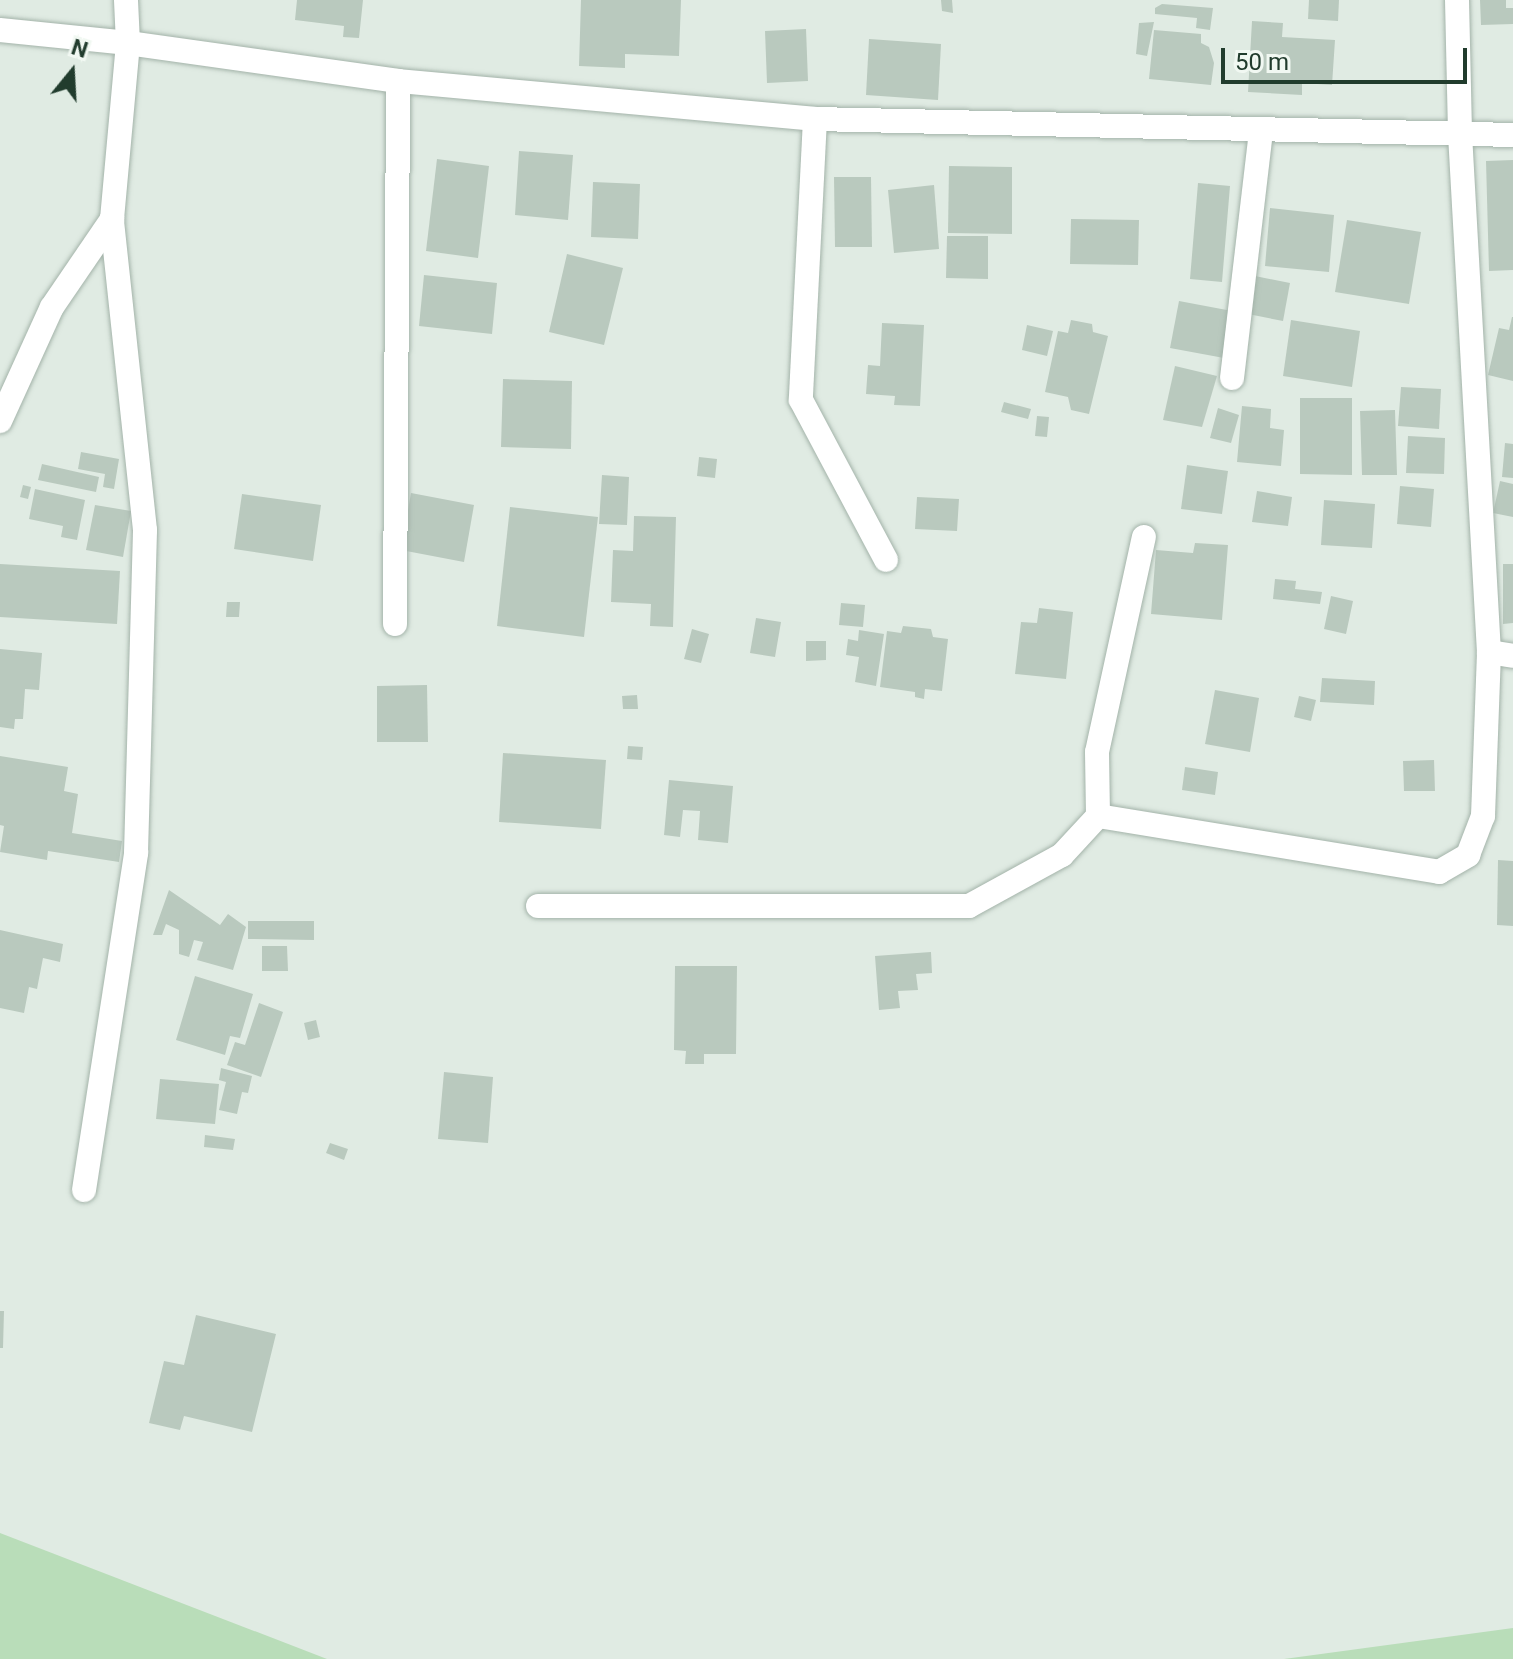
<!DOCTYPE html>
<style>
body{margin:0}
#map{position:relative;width:1513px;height:1659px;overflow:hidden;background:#e0ebe3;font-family:Roboto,sans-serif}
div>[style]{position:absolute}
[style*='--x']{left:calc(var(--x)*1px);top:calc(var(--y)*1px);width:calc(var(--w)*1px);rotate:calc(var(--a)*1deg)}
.green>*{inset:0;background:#b9ddb9}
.building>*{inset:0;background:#b9c9be}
.roads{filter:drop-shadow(0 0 2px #a3b3a9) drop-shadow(0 0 2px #a3b3a9)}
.minor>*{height:24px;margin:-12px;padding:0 12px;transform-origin:12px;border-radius:12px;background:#fff}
span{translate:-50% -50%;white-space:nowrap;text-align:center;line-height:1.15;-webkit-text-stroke:6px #f1f8f2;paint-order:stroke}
.north{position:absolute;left:32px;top:32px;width:80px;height:80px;-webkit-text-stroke:6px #f1f8f2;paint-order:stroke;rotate:18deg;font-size:22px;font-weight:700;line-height:32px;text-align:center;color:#213c2d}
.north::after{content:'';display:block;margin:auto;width:28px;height:36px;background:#213c2d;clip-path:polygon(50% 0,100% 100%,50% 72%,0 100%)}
.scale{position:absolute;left:1221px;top:48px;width:246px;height:36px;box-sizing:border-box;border:4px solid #213c2d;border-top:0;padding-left:10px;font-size:24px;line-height:28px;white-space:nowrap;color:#213c2d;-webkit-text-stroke:6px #f1f8f2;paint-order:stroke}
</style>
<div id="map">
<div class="green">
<i style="clip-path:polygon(0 1533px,327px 1659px,0 1659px)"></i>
<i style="clip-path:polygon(1513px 1628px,1513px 1659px,1284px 1659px)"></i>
</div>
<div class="building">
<i style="clip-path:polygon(297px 0,363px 0,359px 38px,343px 37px,344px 26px,295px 20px)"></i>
<i style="clip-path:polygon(581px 0,681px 0,679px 56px,625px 54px,625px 68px,579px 66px)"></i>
<i style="clip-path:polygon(941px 0,952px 0,953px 13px,942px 11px)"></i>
<i style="clip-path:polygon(1309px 0,1339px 0,1338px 21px,1308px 19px)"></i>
<i style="clip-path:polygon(1480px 0,1506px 0,1506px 8px,1513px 8px,1513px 24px,1481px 25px)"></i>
<i style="clip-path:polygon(1162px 4px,1213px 8px,1210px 30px,1196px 28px,1197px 18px,1155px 14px,1155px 8px)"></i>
<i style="clip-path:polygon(1252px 21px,1283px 23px,1282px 37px,1335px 40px,1332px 85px,1302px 83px,1302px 95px,1248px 92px)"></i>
<i style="clip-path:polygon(1154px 22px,1147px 56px,1136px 54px,1139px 23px)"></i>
<i style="clip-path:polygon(806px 29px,808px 81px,767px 83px,765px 31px)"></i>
<i style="clip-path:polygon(1154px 30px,1201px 34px,1201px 43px,1209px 47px,1214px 63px,1211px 85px,1149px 79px)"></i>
<i style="clip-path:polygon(869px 39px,941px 44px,938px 100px,866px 95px)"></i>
<i style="clip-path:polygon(519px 151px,573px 155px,568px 220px,515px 215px)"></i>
<i style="clip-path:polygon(437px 159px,489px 166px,478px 258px,426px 251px)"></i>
<i style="clip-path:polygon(1513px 160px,1513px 270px,1489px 271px,1486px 161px)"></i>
<i style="clip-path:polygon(949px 166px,1012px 167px,1012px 234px,948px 233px)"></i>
<i style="clip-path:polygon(834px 177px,871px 177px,872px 247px,835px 247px)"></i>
<i style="clip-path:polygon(593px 182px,640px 184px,638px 239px,591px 237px)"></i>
<i style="clip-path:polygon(1198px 183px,1230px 186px,1222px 282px,1190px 279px)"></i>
<i style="clip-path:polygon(934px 185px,939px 249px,894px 253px,888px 190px)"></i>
<i style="clip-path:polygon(1270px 208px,1334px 215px,1329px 272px,1265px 266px)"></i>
<i style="clip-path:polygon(1071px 219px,1139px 220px,1138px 265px,1070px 264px)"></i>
<i style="clip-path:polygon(1347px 220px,1421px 232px,1409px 304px,1335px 292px)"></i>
<i style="clip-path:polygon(947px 236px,988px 236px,988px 279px,946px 278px)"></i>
<i style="clip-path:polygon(567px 254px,623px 268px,604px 345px,549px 332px)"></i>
<i style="clip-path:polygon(424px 275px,497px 283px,492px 334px,419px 326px)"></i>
<i style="clip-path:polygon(1255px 276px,1290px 283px,1283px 321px,1248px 314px)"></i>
<i style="clip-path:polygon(1179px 301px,1232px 311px,1224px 358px,1170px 348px)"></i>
<i style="clip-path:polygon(1512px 317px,1513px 317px,1513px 381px,1488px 375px,1499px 328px,1509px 330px)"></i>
<i style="clip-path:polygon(1071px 320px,1092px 324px,1093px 332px,1108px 336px,1089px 414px,1071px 410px,1068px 397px,1045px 392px,1058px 331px,1068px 333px)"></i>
<i style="clip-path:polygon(1291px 320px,1360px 331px,1352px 387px,1283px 376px)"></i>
<i style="clip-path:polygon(882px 323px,924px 325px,920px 406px,894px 405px,895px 396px,866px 394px,868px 365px,880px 366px)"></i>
<i style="clip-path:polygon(1027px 325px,1053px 331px,1047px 356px,1022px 350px)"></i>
<i style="clip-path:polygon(1175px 366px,1217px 376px,1202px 427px,1163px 420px)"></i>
<i style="clip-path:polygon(503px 379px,572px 381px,571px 449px,501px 447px)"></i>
<i style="clip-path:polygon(1401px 387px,1441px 389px,1439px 429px,1398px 426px)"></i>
<i style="clip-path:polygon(1300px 398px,1352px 398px,1352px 475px,1300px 474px)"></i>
<i style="clip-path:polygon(1004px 402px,1031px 409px,1028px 419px,1001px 412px)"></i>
<i style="clip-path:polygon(1242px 406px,1271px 409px,1270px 428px,1284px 430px,1281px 466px,1237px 462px)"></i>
<i style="clip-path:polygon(1218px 408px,1239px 415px,1231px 443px,1210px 438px)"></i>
<i style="clip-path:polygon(1395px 410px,1397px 475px,1362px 475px,1360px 411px)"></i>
<i style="clip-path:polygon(1037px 416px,1049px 417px,1047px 437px,1035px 436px)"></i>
<i style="clip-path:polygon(1408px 436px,1445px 438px,1444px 474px,1406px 473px)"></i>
<i style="clip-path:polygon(1505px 443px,1513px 444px,1513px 478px,1502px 477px)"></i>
<i style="clip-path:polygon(81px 452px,119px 459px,114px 489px,103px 487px,105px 474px,78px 469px)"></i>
<i style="clip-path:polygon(699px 457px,717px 459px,715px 478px,697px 476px)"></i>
<i style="clip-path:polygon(42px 464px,99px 477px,96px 492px,38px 480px)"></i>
<i style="clip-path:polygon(1187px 465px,1228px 471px,1222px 514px,1181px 509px)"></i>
<i style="clip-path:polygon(602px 475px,629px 477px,627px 525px,599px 524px)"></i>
<i style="clip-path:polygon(1500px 481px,1513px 484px,1513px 517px,1493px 513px)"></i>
<i style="clip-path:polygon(23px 485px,31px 487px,28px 499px,20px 497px)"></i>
<i style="clip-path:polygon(1400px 486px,1434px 489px,1431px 527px,1397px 524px)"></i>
<i style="clip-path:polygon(35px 489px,85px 500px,77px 540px,61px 537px,63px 526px,29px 519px)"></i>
<i style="clip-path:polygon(1257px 491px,1292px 497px,1288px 526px,1252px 522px)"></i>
<i style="clip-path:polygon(411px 493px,474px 505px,464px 562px,401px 550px)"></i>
<i style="clip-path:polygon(242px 494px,321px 505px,313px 561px,234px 549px)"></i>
<i style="clip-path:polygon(917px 497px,959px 499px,957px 531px,915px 529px)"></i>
<i style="clip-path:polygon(1324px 500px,1375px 504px,1372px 548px,1321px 545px)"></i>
<i style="clip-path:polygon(95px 505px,131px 511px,123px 557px,86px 550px)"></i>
<i style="clip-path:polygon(510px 507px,598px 517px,584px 637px,497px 626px)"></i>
<i style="clip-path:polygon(634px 516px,676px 517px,673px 627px,650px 626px,651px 604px,611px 602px,613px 550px,633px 551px)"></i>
<i style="clip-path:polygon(1195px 543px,1228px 545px,1222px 620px,1151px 614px,1156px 550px,1193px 553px)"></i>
<i style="clip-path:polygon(0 564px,120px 571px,117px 624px,0 617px)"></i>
<i style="clip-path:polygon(1503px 564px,1513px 564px,1513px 623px,1503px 624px)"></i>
<i style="clip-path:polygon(1275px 579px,1296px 581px,1295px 589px,1322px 592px,1320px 604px,1273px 599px)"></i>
<i style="clip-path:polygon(1331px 596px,1353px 601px,1346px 634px,1324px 629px)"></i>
<i style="clip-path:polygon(227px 602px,240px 602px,239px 617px,226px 617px)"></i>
<i style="clip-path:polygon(841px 603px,865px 605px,863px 627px,839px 625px)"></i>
<i style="clip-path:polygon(1039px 608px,1073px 612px,1066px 679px,1015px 674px,1021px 622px,1037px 623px)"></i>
<i style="clip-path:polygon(756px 618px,781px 622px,775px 657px,750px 653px)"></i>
<i style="clip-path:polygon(903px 626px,931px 629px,933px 637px,948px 639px,942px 691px,925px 689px,924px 699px,915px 697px,915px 692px,880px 687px,887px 631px,901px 633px)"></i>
<i style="clip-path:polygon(692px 629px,709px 634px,701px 663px,684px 659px)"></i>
<i style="clip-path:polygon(859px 630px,884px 634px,876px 686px,855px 682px,859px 657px,846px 655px,848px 639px,858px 641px)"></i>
<i style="clip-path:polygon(806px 641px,826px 641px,826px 660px,806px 661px)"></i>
<i style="clip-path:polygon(0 649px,42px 653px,39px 690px,25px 689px,23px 719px,15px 719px,14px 729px,0 727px)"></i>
<i style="clip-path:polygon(1322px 678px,1375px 681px,1374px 705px,1320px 702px)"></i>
<i style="clip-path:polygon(427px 685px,428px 742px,377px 742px,377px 686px)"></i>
<i style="clip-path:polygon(1215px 690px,1259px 698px,1250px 752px,1205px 744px)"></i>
<i style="clip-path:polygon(637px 695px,638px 709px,623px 709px,622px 696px)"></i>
<i style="clip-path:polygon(1299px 696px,1316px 700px,1311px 721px,1294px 717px)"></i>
<i style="clip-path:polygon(628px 746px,643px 747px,642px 760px,627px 759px)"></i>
<i style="clip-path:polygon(503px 753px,606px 760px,601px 829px,499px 822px)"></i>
<i style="clip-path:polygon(0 756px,68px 767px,64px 791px,78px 794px,72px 833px,122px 841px,119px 862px,48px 851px,47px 860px,0 852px,4px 826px,0 825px)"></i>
<i style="clip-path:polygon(1434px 760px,1435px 791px,1404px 791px,1403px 761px)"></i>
<i style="clip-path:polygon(1185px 767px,1218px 772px,1215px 795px,1182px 790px)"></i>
<i style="clip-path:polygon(669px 780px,733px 786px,728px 843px,698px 840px,700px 811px,683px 810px,680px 837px,664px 835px)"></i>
<i style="clip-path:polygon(1498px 860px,1513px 861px,1513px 926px,1497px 925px)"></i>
<i style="clip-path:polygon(169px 890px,220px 925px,228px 914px,246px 927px,233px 970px,197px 960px,203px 942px,194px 940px,189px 957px,179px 954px,179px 930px,166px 924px,162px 935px,153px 935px)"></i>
<i style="clip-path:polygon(248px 921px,314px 921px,314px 940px,248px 939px)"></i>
<i style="clip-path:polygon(0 930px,63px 944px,60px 962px,43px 958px,37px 989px,29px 987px,24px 1013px,0 1008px)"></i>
<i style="clip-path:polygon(262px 946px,287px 946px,288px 971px,262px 971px)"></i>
<i style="clip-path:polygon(931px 952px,932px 973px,916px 974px,918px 990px,898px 991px,900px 1008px,879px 1010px,875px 956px)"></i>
<i style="clip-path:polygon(675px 966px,737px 966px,736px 1054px,704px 1054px,704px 1064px,685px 1064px,686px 1051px,674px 1050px)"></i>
<i style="clip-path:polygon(195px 976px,253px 994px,240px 1038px,230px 1036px,225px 1055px,176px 1040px)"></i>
<i style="clip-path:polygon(259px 1003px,283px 1012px,261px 1077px,227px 1065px,235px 1042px,245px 1045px)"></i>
<i style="clip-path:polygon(316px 1020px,320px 1037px,308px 1040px,304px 1023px)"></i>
<i style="clip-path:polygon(221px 1068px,252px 1076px,248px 1093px,242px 1092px,237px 1114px,219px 1110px,226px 1082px,219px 1080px)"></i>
<i style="clip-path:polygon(444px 1072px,493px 1077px,488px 1143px,438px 1139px)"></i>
<i style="clip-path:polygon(160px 1079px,219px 1084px,215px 1124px,156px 1119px)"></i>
<i style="clip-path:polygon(205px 1135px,235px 1139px,233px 1150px,204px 1147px)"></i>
<i style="clip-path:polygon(330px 1143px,348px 1149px,344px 1160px,326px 1153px)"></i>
<i style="clip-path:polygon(0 1311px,4px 1311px,3px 1348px,0 1348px)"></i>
<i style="clip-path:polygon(196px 1315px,276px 1334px,252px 1432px,184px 1416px,180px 1430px,149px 1423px,164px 1361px,184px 1365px)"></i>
</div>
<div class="roads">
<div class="minor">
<i style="--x:1457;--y:0;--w:134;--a:88.7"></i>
<i style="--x:1460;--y:134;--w:519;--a:86.8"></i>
<i style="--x:1489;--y:652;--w:24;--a:9"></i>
<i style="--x:0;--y:30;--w:129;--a:5.8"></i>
<i style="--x:128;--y:43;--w:273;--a:8"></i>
<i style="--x:398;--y:81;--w:419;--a:5.2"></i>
<i style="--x:815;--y:119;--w:698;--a:1.31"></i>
<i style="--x:815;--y:119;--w:281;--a:92.9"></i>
<i style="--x:801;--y:400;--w:181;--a:62"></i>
<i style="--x:1232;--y:378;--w:250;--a:-83.3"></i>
<i style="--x:0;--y:421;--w:125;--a:-65.5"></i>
<i style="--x:52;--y:307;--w:107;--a:-55.7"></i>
<i style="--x:395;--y:624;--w:543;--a:-89.68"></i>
<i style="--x:1098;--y:816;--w:64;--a:-90.9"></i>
<i style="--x:1097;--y:752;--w:220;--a:-77.7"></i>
<i style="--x:538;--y:906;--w:431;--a:0"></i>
<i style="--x:969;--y:906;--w:106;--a:-28.7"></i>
<i style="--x:1062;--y:855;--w:53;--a:-47.3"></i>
<i style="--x:1098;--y:816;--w:346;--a:9.3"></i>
<i style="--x:1439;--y:872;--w:34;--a:-30"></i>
<i style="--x:1468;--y:855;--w:42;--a:-69"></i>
<i style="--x:1483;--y:816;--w:164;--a:-87.9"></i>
<i style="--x:84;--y:1190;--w:341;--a:-81.2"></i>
<i style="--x:136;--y:853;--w:323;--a:-88.4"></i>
<i style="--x:145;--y:530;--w:313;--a:-96.1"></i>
<i style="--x:112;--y:219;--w:177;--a:-84.8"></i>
<i style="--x:128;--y:43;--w:43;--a:-92.7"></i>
</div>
</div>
<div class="north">N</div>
<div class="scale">50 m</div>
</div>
